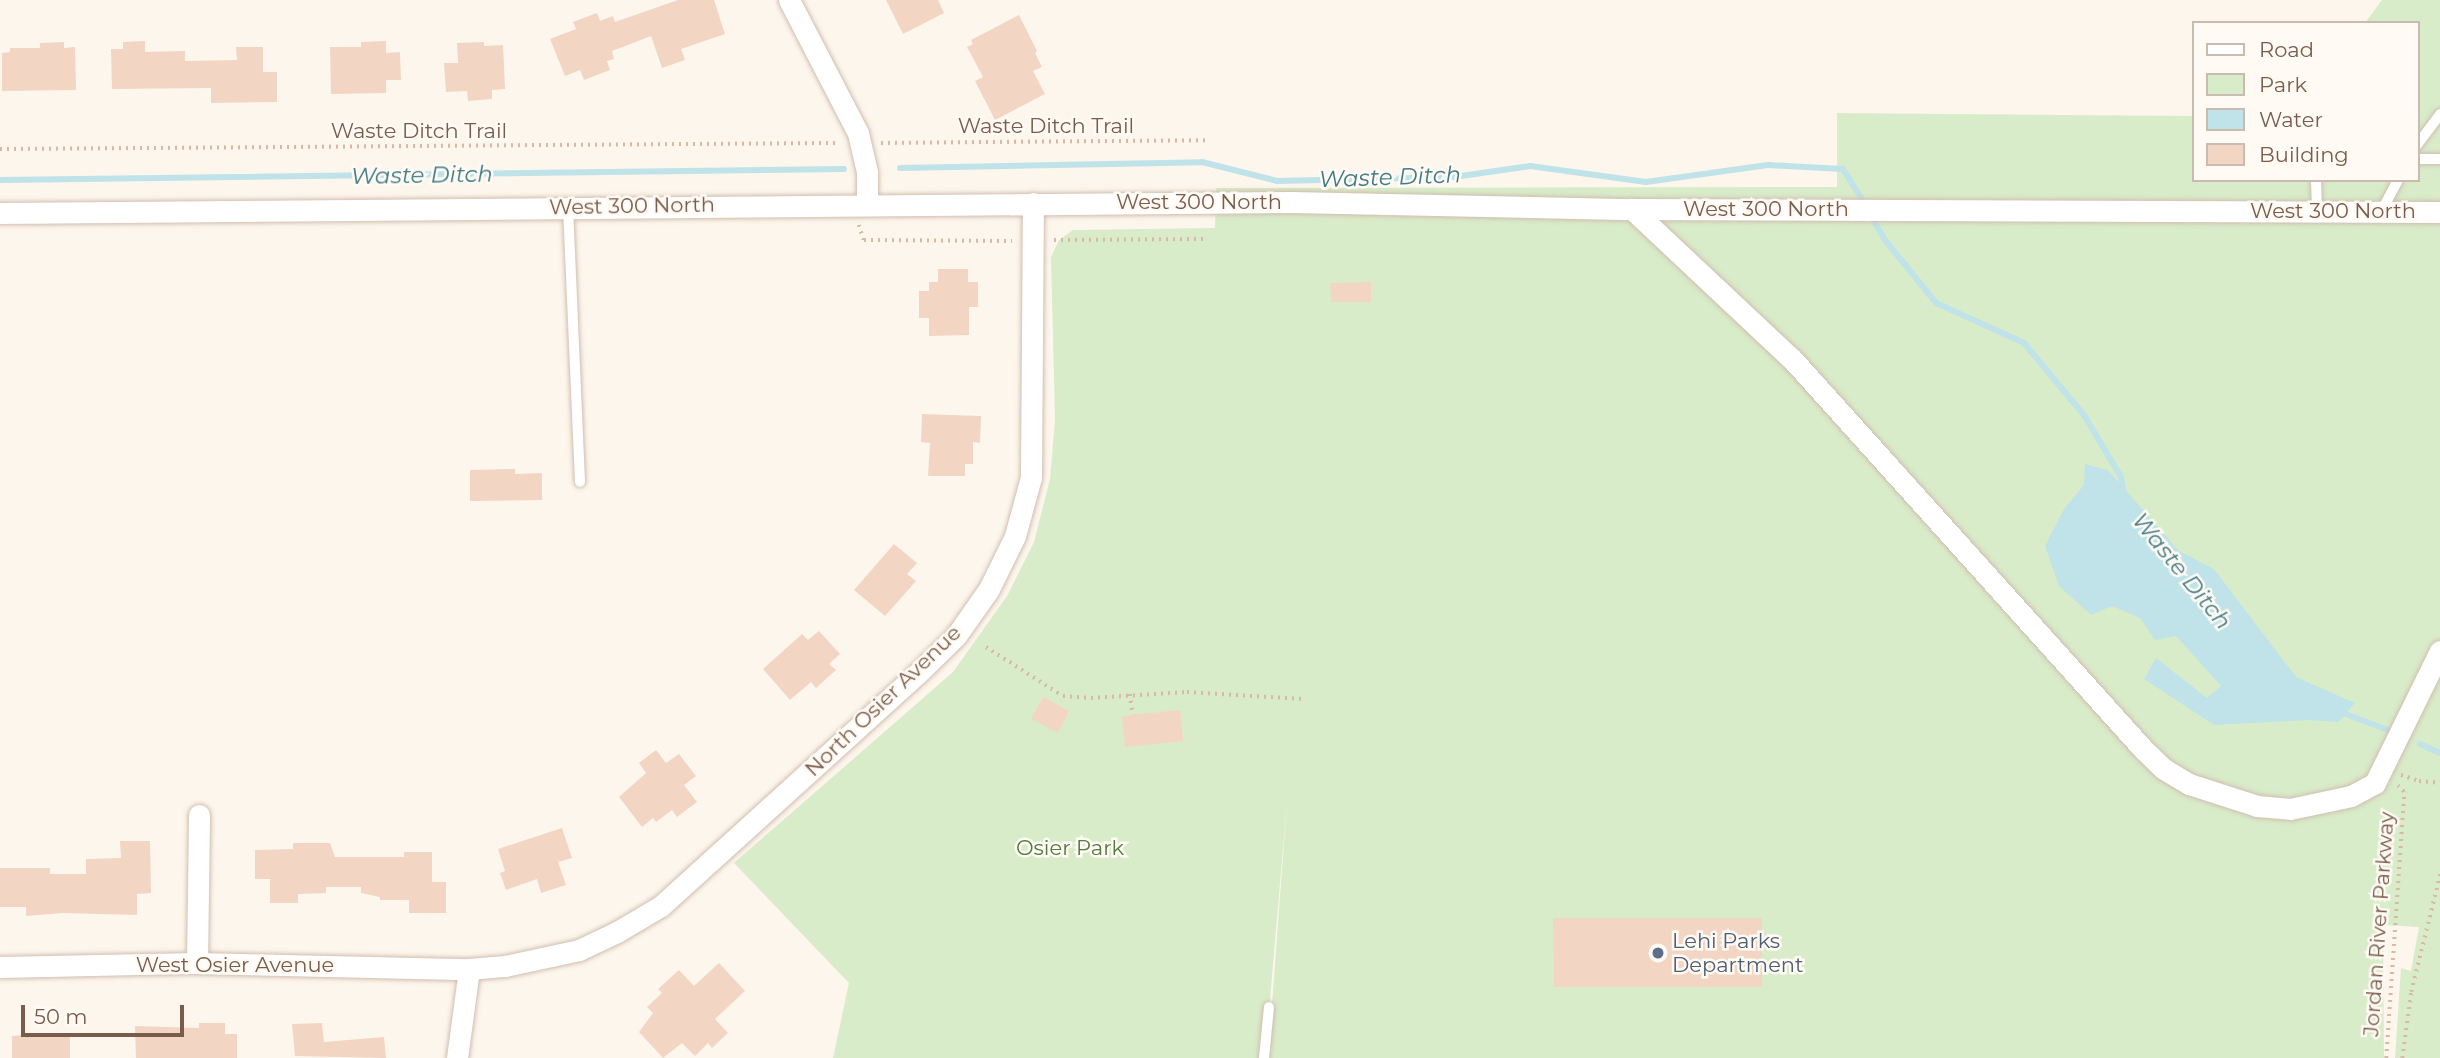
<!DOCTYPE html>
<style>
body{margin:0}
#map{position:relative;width:2440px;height:1058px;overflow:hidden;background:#fdf6ec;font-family:Montserrat,sans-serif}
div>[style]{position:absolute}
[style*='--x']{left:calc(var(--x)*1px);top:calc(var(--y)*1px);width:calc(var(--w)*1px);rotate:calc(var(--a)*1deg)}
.green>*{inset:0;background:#d8ecc9}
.water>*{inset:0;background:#bfe3e8}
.stream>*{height:6px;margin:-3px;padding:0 3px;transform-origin:3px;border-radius:3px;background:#bfe3e8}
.building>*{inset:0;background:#f3d5c3}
.path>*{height:3.5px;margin-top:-1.75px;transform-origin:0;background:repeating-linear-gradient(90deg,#d9b8a5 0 2px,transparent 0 7px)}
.roads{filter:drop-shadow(0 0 2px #d1beb0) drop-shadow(0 0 2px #d1beb0)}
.lane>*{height:10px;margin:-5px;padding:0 5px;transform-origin:5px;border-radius:5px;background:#fff}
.street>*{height:21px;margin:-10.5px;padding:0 10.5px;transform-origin:10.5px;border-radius:10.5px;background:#fff}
.dots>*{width:19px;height:19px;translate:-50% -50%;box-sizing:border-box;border:4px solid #fffaf3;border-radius:50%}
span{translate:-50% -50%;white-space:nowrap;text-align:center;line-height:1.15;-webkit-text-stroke:5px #fffaf3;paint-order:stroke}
.street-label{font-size:21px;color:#7a5c4d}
.park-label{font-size:21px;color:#537a41}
.service-label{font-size:21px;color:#4e5e75}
.left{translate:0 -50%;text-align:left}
.water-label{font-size:23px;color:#437c86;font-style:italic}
.legend{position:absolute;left:2192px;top:21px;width:228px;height:161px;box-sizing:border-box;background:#fffaf3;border:2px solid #cabbb1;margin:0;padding:9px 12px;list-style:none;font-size:21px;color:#7a5c4d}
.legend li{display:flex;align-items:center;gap:14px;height:35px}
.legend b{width:35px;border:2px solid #cabbb1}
.scale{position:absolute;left:21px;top:1005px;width:163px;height:32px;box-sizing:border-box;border:4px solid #7a5c4d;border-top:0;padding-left:9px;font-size:21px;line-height:24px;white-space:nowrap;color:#7a5c4d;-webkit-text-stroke:5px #fffaf3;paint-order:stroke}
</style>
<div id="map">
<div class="green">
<i style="clip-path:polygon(2382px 0,2440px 0,2440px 1058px,2395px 1058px,2401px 968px,2411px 971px,2419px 927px,2383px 925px,2384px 1058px,1268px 1058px,1287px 802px,1265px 1058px,833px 1058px,849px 983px,734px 863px,953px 672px,1007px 596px,1034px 542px,1050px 479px,1055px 420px,1051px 257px,1059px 240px,1073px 230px,1215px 228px,1216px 188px,1837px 187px,1837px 113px,2193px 116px,2193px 180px,2417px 180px,2417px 23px,2365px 23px)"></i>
</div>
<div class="water">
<i style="clip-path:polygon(2085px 464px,2108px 470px,2179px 551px,2214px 569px,2296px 677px,2355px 703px,2338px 722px,2308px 720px,2214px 725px,2144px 679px,2156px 658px,2207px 698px,2221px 686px,2176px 636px,2155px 640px,2140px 618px,2112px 606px,2091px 615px,2059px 586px,2045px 546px,2064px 509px,2084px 485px)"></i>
</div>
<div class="stream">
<i style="--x:900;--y:168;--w:302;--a:-1.1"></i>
<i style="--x:1202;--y:162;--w:77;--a:14.2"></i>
<i style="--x:1277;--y:181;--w:177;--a:-1.3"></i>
<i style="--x:1454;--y:177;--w:77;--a:-8.2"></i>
<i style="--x:1530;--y:166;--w:117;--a:7.9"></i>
<i style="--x:1646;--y:182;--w:123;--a:-7.9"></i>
<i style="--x:1768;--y:165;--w:75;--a:3.1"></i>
<i style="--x:1843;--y:169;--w:36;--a:58"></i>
<i style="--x:0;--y:180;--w:844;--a:-0.75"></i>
<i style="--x:1873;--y:220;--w:23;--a:59"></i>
<i style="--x:1885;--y:240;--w:81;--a:51"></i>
<i style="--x:1936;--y:303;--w:97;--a:24.4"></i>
<i style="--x:2024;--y:343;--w:94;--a:50.2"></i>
<i style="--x:2084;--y:415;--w:72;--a:59.2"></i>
<i style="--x:2121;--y:477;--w:19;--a:81"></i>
<i style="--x:2338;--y:711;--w:56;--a:21"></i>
<i style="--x:2420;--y:744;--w:22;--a:24"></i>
</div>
<div class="building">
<i style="clip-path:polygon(678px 0,714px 0,725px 34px,681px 49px,685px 60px,662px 68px,651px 36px,612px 51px,614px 59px,607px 61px,610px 70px,584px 80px,580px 70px,565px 76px,550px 39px,576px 29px,573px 22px,597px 13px,600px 21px,613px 16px,615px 22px)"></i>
<i style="clip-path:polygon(886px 0,938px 0,944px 13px,903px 34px)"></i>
<i style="clip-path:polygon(1019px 15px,1037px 51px,1035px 53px,1042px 67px,1033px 71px,1045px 94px,995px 120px,975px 81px,983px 77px,967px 47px,973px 44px,971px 40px)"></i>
<i style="clip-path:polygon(145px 41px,145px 52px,185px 51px,185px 61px,237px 60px,236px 47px,263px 47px,263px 72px,277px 72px,277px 102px,211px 103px,211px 88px,112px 89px,111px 49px,123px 49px,123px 42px)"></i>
<i style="clip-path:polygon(386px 41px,386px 53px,400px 52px,401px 80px,386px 80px,386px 93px,331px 94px,330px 47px,361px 47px,361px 42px)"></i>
<i style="clip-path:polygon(64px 42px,64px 48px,75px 47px,76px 90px,2px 91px,2px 53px,10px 52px,10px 48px,40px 48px,40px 43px)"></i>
<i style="clip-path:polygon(484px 42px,484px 46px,503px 45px,505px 89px,492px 90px,492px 99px,468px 101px,467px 91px,446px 92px,444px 63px,458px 63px,457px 43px)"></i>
<i style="clip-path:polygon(938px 269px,968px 269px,968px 282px,978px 282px,978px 307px,969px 307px,969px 335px,929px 336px,929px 318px,919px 318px,919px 291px,929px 291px,929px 282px,938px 282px)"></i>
<i style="clip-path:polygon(1371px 282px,1371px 302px,1331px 302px,1330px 283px)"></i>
<i style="clip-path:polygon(922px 414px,981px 416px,980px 443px,973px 442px,973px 464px,965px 464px,965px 476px,928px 476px,930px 443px,921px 442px)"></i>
<i style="clip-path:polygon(515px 469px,515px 474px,542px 473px,542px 500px,470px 501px,470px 470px)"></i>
<i style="clip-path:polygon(894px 544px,917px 563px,907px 574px,916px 581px,885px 616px,854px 590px)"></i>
<i style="clip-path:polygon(819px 631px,840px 654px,829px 664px,836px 670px,816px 688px,811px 682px,790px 700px,763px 669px,802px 634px,808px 640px)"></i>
<i style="clip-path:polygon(1043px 697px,1069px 711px,1058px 733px,1031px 719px)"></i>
<i style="clip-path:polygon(1180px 710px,1183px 741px,1125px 747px,1122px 716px)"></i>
<i style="clip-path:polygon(656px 750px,666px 763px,679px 754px,696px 776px,684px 785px,697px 802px,677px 817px,672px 810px,656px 822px,653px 818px,642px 827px,619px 797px,646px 773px,639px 763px)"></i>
<i style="clip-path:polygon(562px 828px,572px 858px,558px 862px,566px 885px,541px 893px,537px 879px,506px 890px,500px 873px,505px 871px,498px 849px)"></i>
<i style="clip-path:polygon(120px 841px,150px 841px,151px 893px,137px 894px,137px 915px,63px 913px,26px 916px,26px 907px,0 907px,0 868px,50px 868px,50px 874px,86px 874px,86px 859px,121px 858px)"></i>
<i style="clip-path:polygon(293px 843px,330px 843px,335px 857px,404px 857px,404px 852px,432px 852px,432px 882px,446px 882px,446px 913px,409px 913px,409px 900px,380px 900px,380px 897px,361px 893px,361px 887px,326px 887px,326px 893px,298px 894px,298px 903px,270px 903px,270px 879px,255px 879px,255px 850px,293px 849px)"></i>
<i style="clip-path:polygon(1553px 918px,1762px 918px,1762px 987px,1554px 987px)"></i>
<i style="clip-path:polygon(719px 963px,745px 991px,715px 1019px,728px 1033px,712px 1048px,708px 1043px,695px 1056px,682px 1043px,663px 1058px,639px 1032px,653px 1013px,647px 1007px,662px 993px,658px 989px,679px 970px,694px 986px)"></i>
<i style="clip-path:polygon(199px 1023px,225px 1023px,225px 1034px,237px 1034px,237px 1058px,136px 1058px,135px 1026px,199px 1028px)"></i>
<i style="clip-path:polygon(322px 1023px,324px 1042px,384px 1037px,386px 1058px,295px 1056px,292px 1024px)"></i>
<i style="clip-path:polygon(23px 1035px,70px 1035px,70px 1058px,12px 1058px,12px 1036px)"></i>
</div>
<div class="path">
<i style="--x:881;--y:143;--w:329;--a:-0.5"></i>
<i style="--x:0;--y:149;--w:838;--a:-0.41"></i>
<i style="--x:859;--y:225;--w:16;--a:72"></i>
<i style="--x:864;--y:240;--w:148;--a:0.4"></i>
<i style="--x:1054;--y:240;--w:149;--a:-0.4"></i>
<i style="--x:986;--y:647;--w:91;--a:32.5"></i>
<i style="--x:1063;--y:696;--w:28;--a:4"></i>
<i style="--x:1091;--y:698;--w:96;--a:-3.6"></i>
<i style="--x:1187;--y:692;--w:116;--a:3.5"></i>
<i style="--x:1130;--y:694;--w:21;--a:82"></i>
<i style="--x:2401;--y:775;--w:19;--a:18"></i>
<i style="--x:2419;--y:781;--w:21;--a:5"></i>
<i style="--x:2386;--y:1058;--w:267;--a:-86.1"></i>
<i style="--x:2404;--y:792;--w:11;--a:-135"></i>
<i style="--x:2402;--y:1058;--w:67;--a:-82.2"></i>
<i style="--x:2411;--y:992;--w:121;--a:-76.1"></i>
</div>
<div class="roads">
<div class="lane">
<i style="--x:2417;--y:145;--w:39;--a:-53"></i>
<i style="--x:2417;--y:159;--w:23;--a:0"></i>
<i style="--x:2316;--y:180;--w:31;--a:88"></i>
<i style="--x:568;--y:207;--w:275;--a:87.5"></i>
<i style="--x:2381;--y:212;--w:36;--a:-62"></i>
<i style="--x:1264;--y:1058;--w:51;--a:-84.4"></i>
</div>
<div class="street">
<i style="--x:789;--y:0;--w:150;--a:62.6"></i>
<i style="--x:858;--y:133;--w:40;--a:77"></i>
<i style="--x:867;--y:172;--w:32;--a:90"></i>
<i style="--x:1632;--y:209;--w:221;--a:43.2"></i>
<i style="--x:1793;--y:360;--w:523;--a:48.02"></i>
<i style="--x:2143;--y:749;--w:29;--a:44"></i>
<i style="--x:2164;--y:769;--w:29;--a:31"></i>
<i style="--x:2189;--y:784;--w:71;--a:17.9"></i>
<i style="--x:2257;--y:806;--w:33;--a:5"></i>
<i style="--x:2290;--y:809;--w:62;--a:-12"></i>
<i style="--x:2351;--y:796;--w:27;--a:-28"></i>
<i style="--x:2375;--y:783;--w:147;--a:-63.8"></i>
<i style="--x:0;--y:213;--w:1291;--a:-0.49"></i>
<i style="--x:1291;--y:202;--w:341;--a:1.2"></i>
<i style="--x:1632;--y:209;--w:808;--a:0.21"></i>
<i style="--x:197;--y:963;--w:148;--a:-89.2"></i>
<i style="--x:0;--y:967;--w:197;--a:-1.2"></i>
<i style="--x:197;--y:963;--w:272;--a:1.3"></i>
<i style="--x:469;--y:969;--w:36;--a:-5"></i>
<i style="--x:505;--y:966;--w:76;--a:-12.2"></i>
<i style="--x:579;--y:950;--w:42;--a:-25.3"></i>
<i style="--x:617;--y:932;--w:51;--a:-30.6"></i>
<i style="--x:661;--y:906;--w:345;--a:-42.2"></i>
<i style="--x:917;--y:674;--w:54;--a:-44.3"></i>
<i style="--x:956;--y:636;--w:57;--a:-54.9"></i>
<i style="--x:989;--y:589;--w:59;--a:-63.9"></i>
<i style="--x:1015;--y:536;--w:61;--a:-74.8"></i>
<i style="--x:1031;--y:477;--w:274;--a:-89.6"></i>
<i style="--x:457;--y:1058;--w:90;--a:-82.3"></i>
</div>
</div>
<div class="dots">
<i style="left:1658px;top:953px;background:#5c6f8a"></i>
</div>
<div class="street-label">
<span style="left:1046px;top:126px">Waste Ditch Trail</span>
<span style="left:419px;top:131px">Waste Ditch Trail</span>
<span style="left:1199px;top:202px">West 300 North</span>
<span style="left:632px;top:206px;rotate:-1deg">West 300 North</span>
<span style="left:1766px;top:209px">West 300 North</span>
<span style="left:2333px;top:211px">West 300 North</span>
<span style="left:883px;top:701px;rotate:-44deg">North Osier Avenue</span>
<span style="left:2379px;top:924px;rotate:-86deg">Jordan River Parkway</span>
<span style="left:235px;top:965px">West Osier Avenue</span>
</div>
<div class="park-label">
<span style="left:1070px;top:848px">Osier Park</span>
</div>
<div class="service-label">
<span class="left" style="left:1672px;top:953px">Lehi Parks<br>Department</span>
</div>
<div class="water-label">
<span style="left:422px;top:175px;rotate:-1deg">Waste Ditch</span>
<span style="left:1390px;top:177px;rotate:-2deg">Waste Ditch</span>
<span style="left:2182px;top:571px;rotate:51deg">Waste Ditch</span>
</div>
<ul class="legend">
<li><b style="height:9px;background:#fff"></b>Road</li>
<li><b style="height:19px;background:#d8ecc9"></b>Park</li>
<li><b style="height:19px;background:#bfe3e8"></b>Water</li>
<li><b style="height:19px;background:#f3d5c3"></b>Building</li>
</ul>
<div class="scale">50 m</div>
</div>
